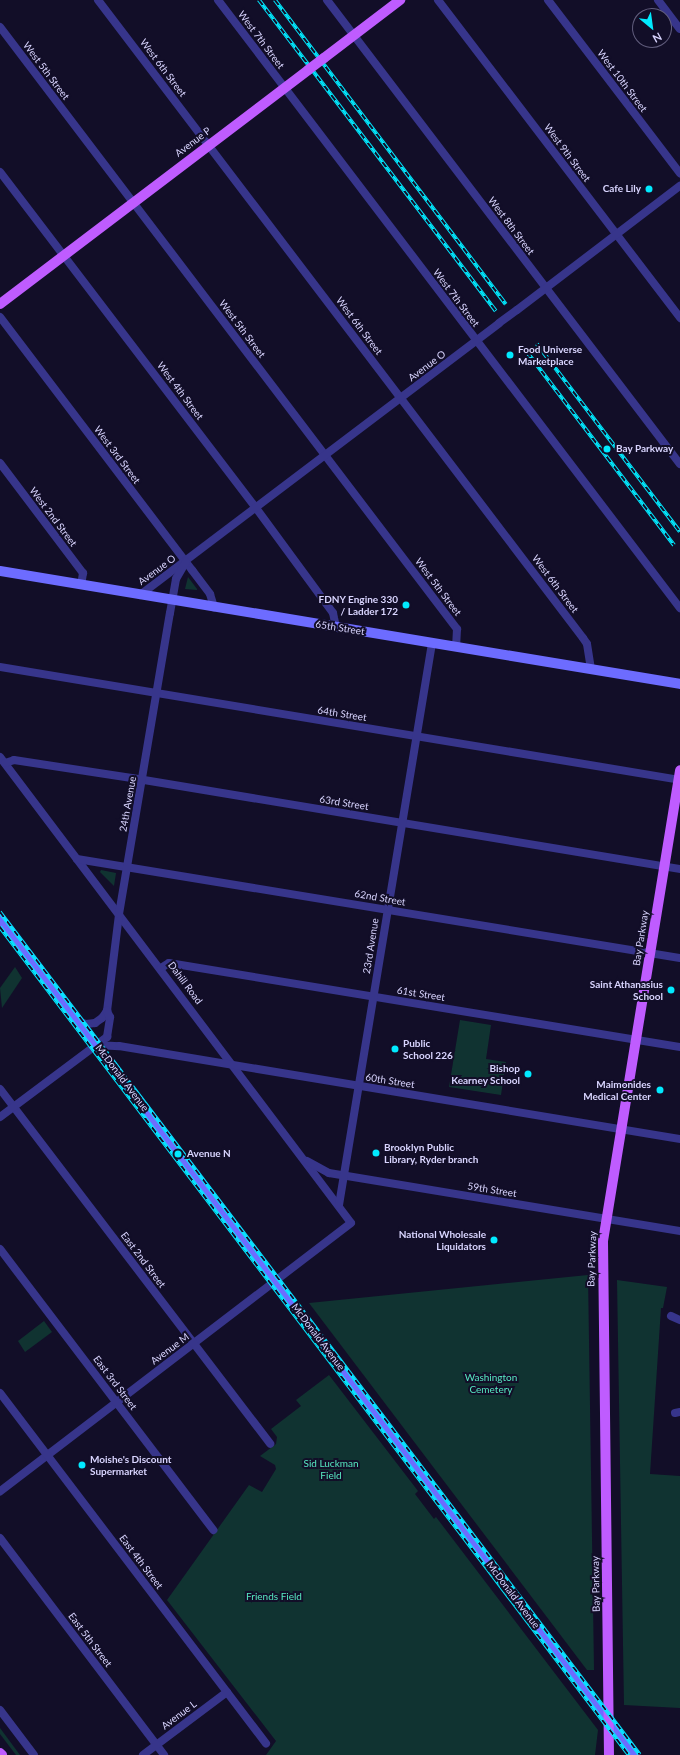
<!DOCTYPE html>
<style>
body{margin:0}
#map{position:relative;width:680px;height:1755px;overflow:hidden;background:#120e28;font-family:Lato,sans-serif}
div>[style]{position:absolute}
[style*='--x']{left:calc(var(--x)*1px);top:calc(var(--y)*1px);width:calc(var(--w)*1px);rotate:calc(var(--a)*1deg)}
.green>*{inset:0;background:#103331}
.minor>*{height:8px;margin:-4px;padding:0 4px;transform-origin:4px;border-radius:4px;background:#37358b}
.secondary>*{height:10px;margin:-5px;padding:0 5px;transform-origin:5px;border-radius:5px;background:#6d6cff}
.primary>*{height:10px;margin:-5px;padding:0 5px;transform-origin:5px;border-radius:5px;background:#bf5cff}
.rail>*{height:3.5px;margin-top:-1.75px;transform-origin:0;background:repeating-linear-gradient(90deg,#120e28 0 6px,#01eaff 0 12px);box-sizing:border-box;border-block:1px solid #01eaff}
.minor-bridge>*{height:8px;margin:-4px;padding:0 4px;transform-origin:4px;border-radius:4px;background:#37358b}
.primary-bridge>*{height:10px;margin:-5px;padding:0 5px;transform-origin:5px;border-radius:5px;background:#bf5cff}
.dots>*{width:11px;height:11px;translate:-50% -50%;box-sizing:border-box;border:2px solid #120e28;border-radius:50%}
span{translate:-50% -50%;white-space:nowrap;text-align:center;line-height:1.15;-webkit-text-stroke:4px #120e28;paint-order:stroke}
.street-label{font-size:10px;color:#d9d5ff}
.poi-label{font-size:10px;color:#d9d5ff;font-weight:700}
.right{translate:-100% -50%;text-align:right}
.left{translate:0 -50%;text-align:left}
.park-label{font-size:10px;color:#57e9c2}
.north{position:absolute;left:632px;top:8px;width:40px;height:40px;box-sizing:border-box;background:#120e28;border:1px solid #625e7e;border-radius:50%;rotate:151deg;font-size:11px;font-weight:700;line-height:16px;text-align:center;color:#d9d5ff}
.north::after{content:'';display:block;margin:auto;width:14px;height:18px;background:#01eaff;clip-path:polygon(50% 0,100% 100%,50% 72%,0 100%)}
</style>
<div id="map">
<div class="green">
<i style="clip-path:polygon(188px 577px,197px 589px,197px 590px,185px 589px)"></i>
<i style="clip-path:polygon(101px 870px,116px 873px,114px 886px,100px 872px)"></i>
<i style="clip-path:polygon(15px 967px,22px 978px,2px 1008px,0 988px)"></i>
<i style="clip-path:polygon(460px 1020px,491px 1025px,486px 1059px,506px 1062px,501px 1095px,449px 1087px)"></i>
<i style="clip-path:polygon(588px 1275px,594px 1670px,587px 1670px,309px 1303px)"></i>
<i style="clip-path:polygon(617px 1280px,667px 1287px,663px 1308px,661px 1308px,650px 1474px,680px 1476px,680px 1708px,624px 1705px)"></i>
<i style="clip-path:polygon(44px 1321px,52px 1332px,25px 1352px,18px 1341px)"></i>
<i style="clip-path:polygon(329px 1375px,418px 1491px,415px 1494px,434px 1519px,436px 1517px,598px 1730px,595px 1755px,266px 1755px,276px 1741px,167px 1600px,249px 1485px,262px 1492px,276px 1469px,275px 1465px,260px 1456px,276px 1444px,277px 1437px,271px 1429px,301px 1406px,296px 1400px)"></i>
<i style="clip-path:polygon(0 1728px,20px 1755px,16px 1755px,0 1734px)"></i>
</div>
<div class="minor">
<i style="--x:98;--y:0;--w:801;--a:52.76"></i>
<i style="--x:583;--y:638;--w:7;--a:56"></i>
<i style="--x:587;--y:644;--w:25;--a:81"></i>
<i style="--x:218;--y:0;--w:764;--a:52.77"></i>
<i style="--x:327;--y:0;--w:583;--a:52.74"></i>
<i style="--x:438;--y:0;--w:400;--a:52.7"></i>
<i style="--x:548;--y:0;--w:218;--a:52.7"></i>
<i style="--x:658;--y:0;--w:36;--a:53"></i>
<i style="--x:0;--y:27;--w:756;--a:52.8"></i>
<i style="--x:457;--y:629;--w:18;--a:93"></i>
<i style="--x:0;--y:172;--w:422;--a:52.7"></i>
<i style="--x:256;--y:508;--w:130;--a:53.7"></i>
<i style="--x:333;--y:613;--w:14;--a:78"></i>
<i style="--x:517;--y:310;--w:205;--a:-37.3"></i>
<i style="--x:0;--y:317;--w:318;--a:52.8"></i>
<i style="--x:192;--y:570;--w:30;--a:53"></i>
<i style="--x:210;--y:594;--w:14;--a:73"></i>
<i style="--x:0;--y:463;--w:138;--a:53"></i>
<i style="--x:83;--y:573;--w:12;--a:99"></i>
<i style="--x:140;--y:595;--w:450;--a:-37.1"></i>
<i style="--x:0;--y:667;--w:689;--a:9.43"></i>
<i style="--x:0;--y:757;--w:583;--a:53.01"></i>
<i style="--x:351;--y:1223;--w:442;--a:142.6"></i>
<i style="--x:5;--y:763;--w:9;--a:-18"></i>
<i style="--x:14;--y:760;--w:119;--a:8.7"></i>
<i style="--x:132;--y:778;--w:556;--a:9.43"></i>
<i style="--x:77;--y:859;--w:611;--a:9.32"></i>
<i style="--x:161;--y:968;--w:9;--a:-32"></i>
<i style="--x:169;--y:963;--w:518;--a:9.33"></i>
<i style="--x:78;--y:1021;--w:9;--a:21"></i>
<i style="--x:86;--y:1024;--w:9;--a:-6"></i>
<i style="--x:95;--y:1023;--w:9;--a:-36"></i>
<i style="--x:102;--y:1018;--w:9;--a:-54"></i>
<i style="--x:107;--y:1011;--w:98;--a:-82.9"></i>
<i style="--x:119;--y:914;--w:305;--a:-80.4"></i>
<i style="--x:170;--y:613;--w:35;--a:-80"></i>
<i style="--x:176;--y:579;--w:20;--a:-60"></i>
<i style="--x:97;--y:1045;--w:22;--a:3"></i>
<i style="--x:119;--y:1046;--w:569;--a:9.41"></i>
<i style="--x:0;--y:1089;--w:446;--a:52.7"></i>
<i style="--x:0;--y:1117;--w:134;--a:-36.8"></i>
<i style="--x:107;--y:1037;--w:20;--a:-81"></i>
<i style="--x:110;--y:1017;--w:7;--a:-117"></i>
<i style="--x:307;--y:1161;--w:25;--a:29"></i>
<i style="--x:329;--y:1173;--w:356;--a:9.4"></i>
<i style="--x:339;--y:1205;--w:570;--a:-80.6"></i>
<i style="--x:0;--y:1249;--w:353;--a:52.8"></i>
<i style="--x:671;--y:1316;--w:10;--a:24"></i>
<i style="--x:0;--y:1393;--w:440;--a:52.8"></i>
<i style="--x:675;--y:1413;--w:5;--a:-11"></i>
<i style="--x:0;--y:1538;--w:272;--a:52.9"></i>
<i style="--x:0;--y:1710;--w:56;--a:52.9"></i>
<i style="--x:143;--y:1755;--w:105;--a:-36.9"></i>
</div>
<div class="secondary">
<i style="--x:0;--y:571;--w:689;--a:9.43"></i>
<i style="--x:0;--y:918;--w:1051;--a:52.81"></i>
</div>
<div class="primary">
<i style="--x:324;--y:58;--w:96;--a:-37.3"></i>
<i style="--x:0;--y:304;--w:387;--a:-37.2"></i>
<i style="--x:0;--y:1753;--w:3;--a:45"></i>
<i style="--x:609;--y:1755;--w:514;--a:-90.67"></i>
<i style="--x:603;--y:1241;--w:477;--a:-80.7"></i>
</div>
<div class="rail">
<i style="--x:259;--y:0;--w:391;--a:52.7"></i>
<i style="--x:275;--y:0;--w:382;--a:52.8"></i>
<i style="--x:537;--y:344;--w:236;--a:52.7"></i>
<i style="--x:527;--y:352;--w:243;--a:52.7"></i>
<i style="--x:0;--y:912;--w:1058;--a:52.79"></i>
<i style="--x:0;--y:927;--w:1040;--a:52.78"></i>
</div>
<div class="minor-bridge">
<i style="--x:499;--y:323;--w:22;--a:-36"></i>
</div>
<div class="primary-bridge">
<i style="--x:308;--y:70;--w:20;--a:-37"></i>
</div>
<div class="dots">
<i style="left:649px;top:189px;background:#01eaff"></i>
<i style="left:510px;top:355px;background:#01eaff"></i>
<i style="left:607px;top:449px;background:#01eaff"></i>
<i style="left:406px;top:605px;background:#01eaff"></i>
<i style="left:671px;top:990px;background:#01eaff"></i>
<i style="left:395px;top:1049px;background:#01eaff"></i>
<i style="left:528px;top:1074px;background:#01eaff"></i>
<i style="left:660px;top:1090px;background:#01eaff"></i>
<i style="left:376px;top:1153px;background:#01eaff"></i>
<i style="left:178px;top:1154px;background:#01eaff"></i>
<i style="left:494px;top:1240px;background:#01eaff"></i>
<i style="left:82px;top:1465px;background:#01eaff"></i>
</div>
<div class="street-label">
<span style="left:261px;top:40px;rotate:53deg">West 7th Street</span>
<span style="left:163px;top:68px;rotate:53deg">West 6th Street</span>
<span style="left:46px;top:71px;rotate:53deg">West 5th Street</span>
<span style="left:622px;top:81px;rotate:53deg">West 10th Street</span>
<span style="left:193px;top:142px;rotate:-37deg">Avenue P</span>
<span style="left:567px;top:153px;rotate:53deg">West 9th Street</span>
<span style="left:511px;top:226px;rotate:53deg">West 8th Street</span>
<span style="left:456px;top:298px;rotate:53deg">West 7th Street</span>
<span style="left:359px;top:326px;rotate:53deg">West 6th Street</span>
<span style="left:242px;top:329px;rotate:53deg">West 5th Street</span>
<span style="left:427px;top:366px;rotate:-37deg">Avenue O</span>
<span style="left:180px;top:391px;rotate:53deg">West 4th Street</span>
<span style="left:117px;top:455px;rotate:53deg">West 3rd Street</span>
<span style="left:53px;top:517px;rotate:53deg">West 2nd Street</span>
<span style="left:157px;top:570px;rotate:-36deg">Avenue O</span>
<span style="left:555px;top:584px;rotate:53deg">West 6th Street</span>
<span style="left:438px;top:587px;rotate:53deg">West 5th Street</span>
<span style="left:340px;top:628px;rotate:9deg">65th Street</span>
<span style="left:342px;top:714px;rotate:9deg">64th Street</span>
<span style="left:344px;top:803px;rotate:9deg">63rd Street</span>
<span style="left:128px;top:804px;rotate:-80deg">24th Avenue</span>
<span style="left:380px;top:898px;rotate:10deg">62nd Street</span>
<span style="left:641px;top:938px;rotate:-81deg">Bay Parkway</span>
<span style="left:371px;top:946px;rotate:-81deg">23rd Avenue</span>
<span style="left:185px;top:983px;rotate:53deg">Dahill Road</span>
<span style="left:421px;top:994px;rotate:9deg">61st Street</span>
<span style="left:122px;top:1078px;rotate:53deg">McDonald Avenue</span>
<span style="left:390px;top:1081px;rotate:9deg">60th Street</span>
<span style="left:492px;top:1190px;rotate:9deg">59th Street</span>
<span style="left:592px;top:1259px;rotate:-88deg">Bay Parkway</span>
<span style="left:143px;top:1260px;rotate:53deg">East 2nd Street</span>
<span style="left:318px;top:1337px;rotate:53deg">McDonald Avenue</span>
<span style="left:170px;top:1349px;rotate:-37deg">Avenue M</span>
<span style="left:115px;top:1383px;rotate:53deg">East 3rd Street</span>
<span style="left:141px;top:1562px;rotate:53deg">East 4th Street</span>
<span style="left:596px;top:1584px;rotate:-91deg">Bay Parkway</span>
<span style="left:513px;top:1595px;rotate:53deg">McDonald Avenue</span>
<span style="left:90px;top:1640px;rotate:53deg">East 5th Street</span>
<span style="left:179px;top:1715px;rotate:-37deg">Avenue L</span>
</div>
<div class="poi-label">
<span class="right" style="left:641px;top:189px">Cafe Lily</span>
<span class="left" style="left:518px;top:355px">Food Universe<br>Marketplace</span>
<span class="left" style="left:616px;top:449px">Bay Parkway</span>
<span class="right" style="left:398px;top:605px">FDNY Engine 330<br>/ Ladder 172</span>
<span class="right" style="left:663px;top:990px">Saint Athanasius<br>School</span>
<span class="left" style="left:403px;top:1049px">Public<br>School 226</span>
<span class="right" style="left:520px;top:1074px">Bishop<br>Kearney School</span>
<span class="right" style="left:651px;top:1090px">Maimonides<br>Medical Center</span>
<span class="left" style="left:384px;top:1153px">Brooklyn Public<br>Library, Ryder branch</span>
<span class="left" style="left:187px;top:1154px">Avenue N</span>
<span class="right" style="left:486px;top:1240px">National Wholesale<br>Liquidators</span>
<span class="left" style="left:90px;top:1465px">Moishe's Discount<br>Supermarket</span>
</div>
<div class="park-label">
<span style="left:491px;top:1383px">Washington<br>Cemetery</span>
<span style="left:331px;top:1469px">Sid Luckman<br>Field</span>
<span style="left:274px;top:1597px">Friends Field</span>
</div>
<div class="north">N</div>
</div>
